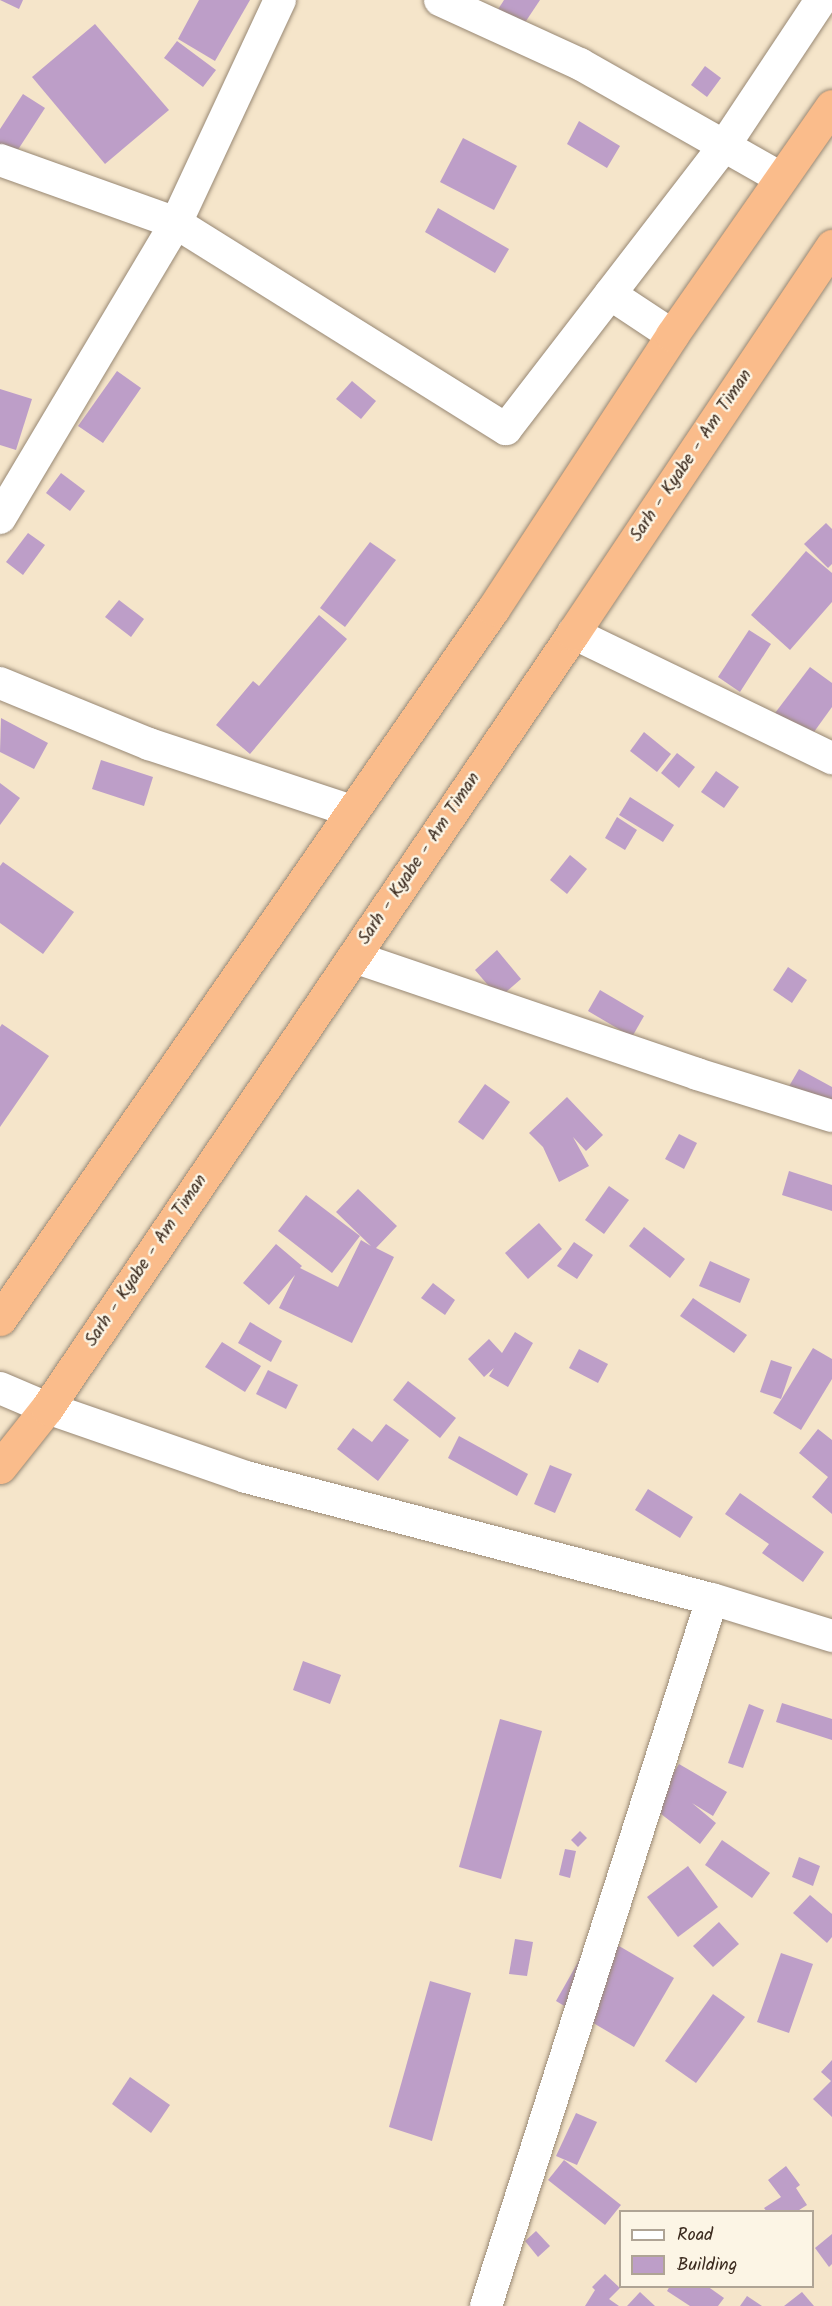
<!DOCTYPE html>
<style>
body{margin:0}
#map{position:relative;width:832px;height:2306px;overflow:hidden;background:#f5e5ca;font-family:Kalam,sans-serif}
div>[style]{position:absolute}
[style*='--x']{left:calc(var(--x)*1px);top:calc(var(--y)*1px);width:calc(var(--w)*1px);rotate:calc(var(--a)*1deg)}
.building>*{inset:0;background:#bd9ec8}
.roads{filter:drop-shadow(0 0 2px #988874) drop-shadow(0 0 2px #988874)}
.minor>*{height:32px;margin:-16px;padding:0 16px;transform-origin:16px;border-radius:16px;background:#fff}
.trunk>*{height:33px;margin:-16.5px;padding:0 16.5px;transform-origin:16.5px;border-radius:16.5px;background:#fabc8b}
span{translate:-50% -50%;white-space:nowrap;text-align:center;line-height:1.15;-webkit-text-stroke:5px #fcf5e5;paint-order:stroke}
.street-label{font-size:18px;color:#3b2a1e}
.legend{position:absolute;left:619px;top:2210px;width:195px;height:78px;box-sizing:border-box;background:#fcf5e5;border:2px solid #afa495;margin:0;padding:8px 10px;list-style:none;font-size:18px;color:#3b2a1e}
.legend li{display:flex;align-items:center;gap:12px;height:30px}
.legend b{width:30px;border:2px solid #afa495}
</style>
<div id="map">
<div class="building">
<i style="clip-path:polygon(0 0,23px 0,19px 9px)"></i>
<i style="clip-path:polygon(199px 0,250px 0,215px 61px,178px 39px)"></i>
<i style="clip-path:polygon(504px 0,540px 0,516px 36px,492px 19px)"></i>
<i style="clip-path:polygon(95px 24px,169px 110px,105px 164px,32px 77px)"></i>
<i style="clip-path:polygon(177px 41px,216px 70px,203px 87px,164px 58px)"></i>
<i style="clip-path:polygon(705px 66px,721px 78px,707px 97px,691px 85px)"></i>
<i style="clip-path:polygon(23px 94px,45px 108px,10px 162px,0 156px,0 129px)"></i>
<i style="clip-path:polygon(579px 121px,620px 146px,607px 168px,567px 144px)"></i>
<i style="clip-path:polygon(463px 138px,517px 166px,494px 210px,440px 182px)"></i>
<i style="clip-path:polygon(438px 208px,509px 249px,495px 273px,425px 232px)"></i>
<i style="clip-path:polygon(117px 371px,141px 388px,103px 443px,78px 426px)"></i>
<i style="clip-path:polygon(352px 381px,376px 401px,361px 419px,336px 399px)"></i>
<i style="clip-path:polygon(0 389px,32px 399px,16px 450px,0 445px)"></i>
<i style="clip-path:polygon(61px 473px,85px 491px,70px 511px,46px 493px)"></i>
<i style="clip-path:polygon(826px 523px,832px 529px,832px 564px,828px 568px,804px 544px)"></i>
<i style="clip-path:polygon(28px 533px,45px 545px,23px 575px,6px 562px)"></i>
<i style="clip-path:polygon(370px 542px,396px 560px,345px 627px,320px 608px)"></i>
<i style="clip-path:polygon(806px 551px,832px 573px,832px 602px,790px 650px,751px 615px)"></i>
<i style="clip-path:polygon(119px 600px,144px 619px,131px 637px,105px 617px)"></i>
<i style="clip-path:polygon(319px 615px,347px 639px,250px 754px,216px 725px,253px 681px,259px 686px)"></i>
<i style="clip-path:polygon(749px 630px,771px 644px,740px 692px,718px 677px)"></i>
<i style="clip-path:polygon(810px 667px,832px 683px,832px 707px,806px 743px,772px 717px)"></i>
<i style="clip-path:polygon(1px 718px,48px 743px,34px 769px,0 752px)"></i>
<i style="clip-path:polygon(644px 732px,671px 754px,657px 772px,630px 751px)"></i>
<i style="clip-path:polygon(677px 753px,695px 767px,679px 788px,661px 773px)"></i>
<i style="clip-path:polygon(101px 760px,153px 777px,144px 806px,92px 789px)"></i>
<i style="clip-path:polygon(716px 771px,739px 787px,724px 808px,701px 792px)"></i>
<i style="clip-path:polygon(0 783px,20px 798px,0 825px)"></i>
<i style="clip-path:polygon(630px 797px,674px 825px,663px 842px,619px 815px)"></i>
<i style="clip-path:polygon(617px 817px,637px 830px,625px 850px,605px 838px)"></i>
<i style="clip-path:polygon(570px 855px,587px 869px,567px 894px,550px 880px)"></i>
<i style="clip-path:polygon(3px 862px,74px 912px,43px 954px,0 923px,0 866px)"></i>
<i style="clip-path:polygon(497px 950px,521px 979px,499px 998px,475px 970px)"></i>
<i style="clip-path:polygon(788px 967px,807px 980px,792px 1003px,773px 990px)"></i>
<i style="clip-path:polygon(600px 990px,644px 1016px,632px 1037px,588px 1011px)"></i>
<i style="clip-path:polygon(2px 1024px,49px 1056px,0 1127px,0 1027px)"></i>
<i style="clip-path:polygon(799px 1069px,832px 1087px,832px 1122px,784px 1095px)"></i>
<i style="clip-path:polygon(485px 1084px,510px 1102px,483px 1140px,458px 1122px)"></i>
<i style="clip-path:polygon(567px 1097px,603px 1135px,586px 1151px,573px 1137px,589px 1166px,559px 1182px,543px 1147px,529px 1133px)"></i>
<i style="clip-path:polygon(679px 1134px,697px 1143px,684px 1169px,665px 1159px)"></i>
<i style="clip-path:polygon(789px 1171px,832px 1185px,832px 1211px,782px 1195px)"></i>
<i style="clip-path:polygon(609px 1186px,629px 1200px,604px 1234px,585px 1220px)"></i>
<i style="clip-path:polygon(358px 1189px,397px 1226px,376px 1248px,394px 1257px,352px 1343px,279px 1308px,295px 1275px,269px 1305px,243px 1283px,276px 1244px,302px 1266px,300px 1268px,338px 1287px,361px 1240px,371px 1246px,336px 1212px)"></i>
<i style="clip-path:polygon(306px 1195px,360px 1236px,332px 1273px,278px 1231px)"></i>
<i style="clip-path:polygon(539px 1223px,562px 1249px,528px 1279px,505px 1253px)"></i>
<i style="clip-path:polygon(644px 1227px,685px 1259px,670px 1278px,629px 1246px)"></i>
<i style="clip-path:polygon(574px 1242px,593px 1255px,577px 1279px,557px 1266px)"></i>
<i style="clip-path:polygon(710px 1261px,750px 1279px,740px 1303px,699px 1286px)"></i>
<i style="clip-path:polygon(433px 1283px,455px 1300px,445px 1315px,421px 1298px)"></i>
<i style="clip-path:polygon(693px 1298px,747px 1335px,734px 1353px,680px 1316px)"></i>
<i style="clip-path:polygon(250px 1322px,282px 1341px,271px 1362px,238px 1343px)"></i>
<i style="clip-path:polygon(515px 1332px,533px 1343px,508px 1387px,489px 1376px,494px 1368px,484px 1377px,468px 1359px,489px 1339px,502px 1353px)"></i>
<i style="clip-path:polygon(222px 1342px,261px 1366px,245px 1392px,205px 1367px)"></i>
<i style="clip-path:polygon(813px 1348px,832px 1359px,832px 1379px,801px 1430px,773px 1413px)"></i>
<i style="clip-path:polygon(579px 1349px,608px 1364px,598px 1383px,569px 1368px)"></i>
<i style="clip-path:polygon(771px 1360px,792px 1367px,781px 1399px,760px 1392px)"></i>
<i style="clip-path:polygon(268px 1370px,298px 1385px,286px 1409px,256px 1394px)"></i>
<i style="clip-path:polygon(408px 1381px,456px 1418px,440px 1438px,393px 1400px)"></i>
<i style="clip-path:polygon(386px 1424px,409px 1440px,378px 1481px,337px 1449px,353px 1428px,372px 1442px)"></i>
<i style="clip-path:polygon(818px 1429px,832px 1440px,832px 1514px,812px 1497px,828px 1477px,799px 1453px)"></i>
<i style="clip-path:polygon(459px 1436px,528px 1474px,517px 1496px,448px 1458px)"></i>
<i style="clip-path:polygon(550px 1465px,572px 1474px,555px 1513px,534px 1504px)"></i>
<i style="clip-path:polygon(648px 1489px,693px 1517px,680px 1538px,635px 1510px)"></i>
<i style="clip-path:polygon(740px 1493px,824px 1552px,803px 1582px,762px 1553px,769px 1544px,725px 1514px)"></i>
<i style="clip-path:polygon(303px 1661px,341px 1675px,330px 1704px,293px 1690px)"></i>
<i style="clip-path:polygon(782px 1703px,832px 1719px,832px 1740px,776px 1722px)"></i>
<i style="clip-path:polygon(749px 1704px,764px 1710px,743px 1768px,728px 1763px)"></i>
<i style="clip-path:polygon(500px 1719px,542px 1731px,501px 1879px,459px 1867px)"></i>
<i style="clip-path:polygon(679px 1764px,727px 1792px,713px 1816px,692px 1803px,716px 1823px,700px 1844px,652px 1807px)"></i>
<i style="clip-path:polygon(580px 1831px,587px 1838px,578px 1847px,571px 1840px)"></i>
<i style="clip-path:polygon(722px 1840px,770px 1873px,752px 1898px,705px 1865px)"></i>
<i style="clip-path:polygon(565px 1849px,576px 1851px,570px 1878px,559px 1875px)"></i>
<i style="clip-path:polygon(799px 1857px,820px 1866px,813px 1886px,792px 1877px)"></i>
<i style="clip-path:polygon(688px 1866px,718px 1907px,678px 1937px,647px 1897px)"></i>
<i style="clip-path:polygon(810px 1895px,832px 1914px,832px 1937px,827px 1943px,793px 1913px)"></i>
<i style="clip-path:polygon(719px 1922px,739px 1944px,713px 1967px,693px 1946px)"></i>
<i style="clip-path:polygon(595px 1932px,674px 1978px,634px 2047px,556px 2001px)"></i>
<i style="clip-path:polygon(515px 1939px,533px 1942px,527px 1976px,509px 1974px)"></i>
<i style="clip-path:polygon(781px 1953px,813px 1964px,789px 2033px,757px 2022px)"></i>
<i style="clip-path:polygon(430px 1981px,471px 1993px,432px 2141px,389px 2127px)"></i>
<i style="clip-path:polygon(713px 1994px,745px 2017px,696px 2083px,665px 2061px)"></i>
<i style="clip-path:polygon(832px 2060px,832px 2117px,813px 2099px,831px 2081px,821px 2072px)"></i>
<i style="clip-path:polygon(130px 2077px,170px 2105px,151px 2133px,112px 2104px)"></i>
<i style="clip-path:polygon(576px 2113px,597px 2122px,577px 2165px,556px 2156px)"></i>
<i style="clip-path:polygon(564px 2160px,621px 2205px,605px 2225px,548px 2180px)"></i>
<i style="clip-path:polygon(786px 2166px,800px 2185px,796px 2188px,807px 2205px,796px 2212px,767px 2212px,764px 2208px,781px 2197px,768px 2180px)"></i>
<i style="clip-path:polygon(536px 2231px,550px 2246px,538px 2257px,525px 2241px)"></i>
<i style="clip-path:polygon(832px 2234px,832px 2264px,829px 2267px,815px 2248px)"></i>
<i style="clip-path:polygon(605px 2274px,620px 2288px,609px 2299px,619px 2306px,585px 2306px,595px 2290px,592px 2287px)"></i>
<i style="clip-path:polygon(670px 2286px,707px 2286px,724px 2298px,718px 2306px,690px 2306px,667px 2291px)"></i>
<i style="clip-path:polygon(640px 2292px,655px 2306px,627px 2306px)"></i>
<i style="clip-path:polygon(802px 2292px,814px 2306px,784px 2306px)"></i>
<i style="clip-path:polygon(747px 2296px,762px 2306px,740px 2306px)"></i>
</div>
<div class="roads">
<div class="minor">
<i style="--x:440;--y:0;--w:154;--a:24.6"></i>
<i style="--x:580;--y:64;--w:231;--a:29.6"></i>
<i style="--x:0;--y:160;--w:187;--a:19.7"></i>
<i style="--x:176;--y:223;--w:389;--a:32"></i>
<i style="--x:506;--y:429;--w:357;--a:-52.4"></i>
<i style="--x:724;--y:146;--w:175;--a:-56.4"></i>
<i style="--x:610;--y:294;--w:74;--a:33.5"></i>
<i style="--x:0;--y:518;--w:344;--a:-59.2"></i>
<i style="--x:176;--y:223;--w:246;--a:-65"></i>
<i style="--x:573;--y:633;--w:288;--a:25.8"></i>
<i style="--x:0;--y:683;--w:161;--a:22.3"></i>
<i style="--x:149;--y:744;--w:214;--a:18.3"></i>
<i style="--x:354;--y:957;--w:362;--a:18.8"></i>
<i style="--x:697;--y:1074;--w:141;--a:17.3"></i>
<i style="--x:0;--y:1388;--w:51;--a:23.1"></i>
<i style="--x:47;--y:1408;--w:211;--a:19.1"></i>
<i style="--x:246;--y:1477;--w:482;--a:14.7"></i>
<i style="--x:712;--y:1599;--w:126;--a:17.1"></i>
<i style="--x:486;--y:2306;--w:742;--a:-72.27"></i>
</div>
<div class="trunk">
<i style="--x:0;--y:1319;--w:864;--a:-55.23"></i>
<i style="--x:493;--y:609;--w:327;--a:-56.8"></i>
<i style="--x:672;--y:335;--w:279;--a:-55.1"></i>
<i style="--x:0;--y:1467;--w:75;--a:-51.5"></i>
<i style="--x:47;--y:1408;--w:937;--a:-55.83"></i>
<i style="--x:573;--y:633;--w:466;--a:-56.2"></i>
</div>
</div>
<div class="street-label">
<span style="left:692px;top:456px;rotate:-56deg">Sarh - Kyabe - Am Timan</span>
<span style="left:420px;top:859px;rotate:-56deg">Sarh - Kyabe - Am Timan</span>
<span style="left:147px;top:1261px;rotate:-56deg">Sarh - Kyabe - Am Timan</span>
</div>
<ul class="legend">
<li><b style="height:8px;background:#fff"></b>Road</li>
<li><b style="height:16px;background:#bd9ec8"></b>Building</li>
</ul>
</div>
